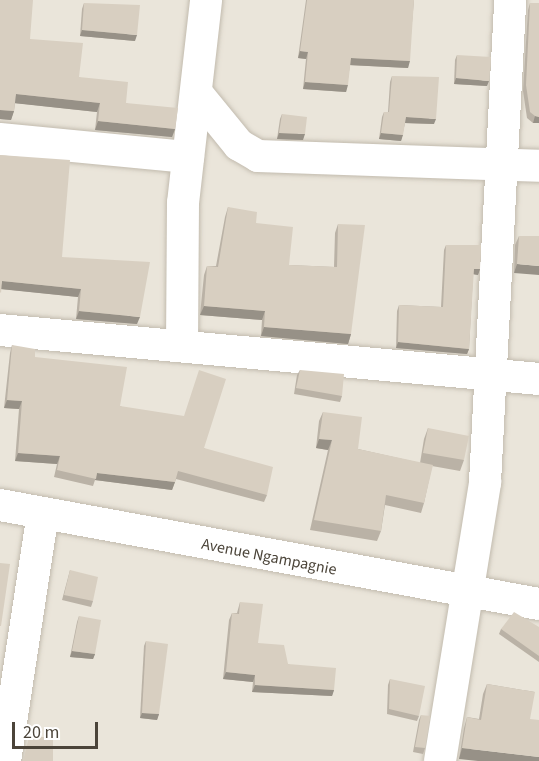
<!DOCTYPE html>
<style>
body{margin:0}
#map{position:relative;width:539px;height:761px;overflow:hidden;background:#f6f3ec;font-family:"Source Sans 3",sans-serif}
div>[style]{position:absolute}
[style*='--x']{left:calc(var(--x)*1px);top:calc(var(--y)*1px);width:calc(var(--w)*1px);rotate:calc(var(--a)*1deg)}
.residential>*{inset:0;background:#eae5da}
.roads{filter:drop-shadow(0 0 2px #c2bbae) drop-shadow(0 0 2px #c2bbae)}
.street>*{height:32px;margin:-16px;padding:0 16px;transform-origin:16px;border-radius:16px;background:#fff}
.wall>*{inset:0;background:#bab2a6}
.shaded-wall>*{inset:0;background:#979187}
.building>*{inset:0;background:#d8cfc1}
span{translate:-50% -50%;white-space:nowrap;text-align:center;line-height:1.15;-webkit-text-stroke:5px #fff;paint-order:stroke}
.street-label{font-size:16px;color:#4b4439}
.scale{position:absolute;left:12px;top:722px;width:86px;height:27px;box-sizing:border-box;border:3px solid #4b4439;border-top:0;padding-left:8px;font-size:18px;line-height:21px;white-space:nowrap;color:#4b4439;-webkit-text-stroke:4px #fff;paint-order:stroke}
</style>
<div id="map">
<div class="residential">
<i style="clip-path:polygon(0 0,539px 0,539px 761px,0 761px)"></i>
</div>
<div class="roads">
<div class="street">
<i style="--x:199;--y:96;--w:63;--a:50.8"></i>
<i style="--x:239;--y:145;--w:22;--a:30"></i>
<i style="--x:258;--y:156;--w:281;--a:2"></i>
<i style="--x:0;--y:139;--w:189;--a:5.5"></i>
<i style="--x:0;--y:330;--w:541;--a:5.19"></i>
<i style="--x:182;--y:346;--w:143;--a:-89.6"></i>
<i style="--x:183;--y:203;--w:204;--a:-83.5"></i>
<i style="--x:0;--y:505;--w:548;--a:10.41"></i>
<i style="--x:5;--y:761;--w:250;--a:-81.3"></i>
<i style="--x:440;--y:761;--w:283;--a:-80.8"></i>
<i style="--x:485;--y:482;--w:483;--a:-87"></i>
</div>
</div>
<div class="wall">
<i style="clip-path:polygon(0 0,30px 39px,79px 77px,126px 103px,175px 129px,172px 137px,95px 130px,97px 112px,15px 103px,14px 111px,11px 120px,0 119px)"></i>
<i style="clip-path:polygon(306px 0,414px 0,408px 68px,350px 65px,346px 92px,303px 89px,306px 59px,298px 58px)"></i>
<i style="clip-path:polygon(84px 3px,135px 41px,80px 36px,82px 9px)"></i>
<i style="clip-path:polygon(530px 3px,539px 123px,533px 123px,527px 118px,523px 91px,528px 10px)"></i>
<i style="clip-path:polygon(457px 55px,487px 86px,454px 84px,455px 60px)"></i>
<i style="clip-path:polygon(392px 76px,434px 124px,405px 123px,401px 141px,379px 139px,382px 117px,384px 112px,388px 112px,390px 82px)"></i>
<i style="clip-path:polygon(282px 114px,303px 140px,277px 139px,280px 119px)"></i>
<i style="clip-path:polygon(0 155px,62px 257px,137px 324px,76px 319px,78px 297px,2px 289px)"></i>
<i style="clip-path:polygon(228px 207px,256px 223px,289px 265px,334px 267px,335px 233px,338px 224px,351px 334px,348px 344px,261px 336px,262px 320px,200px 315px,204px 275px,207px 266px,216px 266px,225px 217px)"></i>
<i style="clip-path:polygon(519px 236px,539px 236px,514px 273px,515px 245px)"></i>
<i style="clip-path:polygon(446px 245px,480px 269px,478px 275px,473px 274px,469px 349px,467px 354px,396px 348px,397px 311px,399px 305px,441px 307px,444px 250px)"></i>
<i style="clip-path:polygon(12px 345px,120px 406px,204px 448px,267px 495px,264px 502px,176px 479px,172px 490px,95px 480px,93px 486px,54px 477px,57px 464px,15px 461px,19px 409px,4px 408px,10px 353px)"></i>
<i style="clip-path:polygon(300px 370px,342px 396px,340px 402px,294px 394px,297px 375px)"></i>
<i style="clip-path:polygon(323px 412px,358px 449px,420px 463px,424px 439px,428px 428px,464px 460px,460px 471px,432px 466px,424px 503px,421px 513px,385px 505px,381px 531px,377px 541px,310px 530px,328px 450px,316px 448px,319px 421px)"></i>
<i style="clip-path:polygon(70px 570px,93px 601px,91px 607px,62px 600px)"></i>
<i style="clip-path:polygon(240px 602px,258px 643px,288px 664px,334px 690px,332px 696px,252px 692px,253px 682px,223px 679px,229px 620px,232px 613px,237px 613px)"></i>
<i style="clip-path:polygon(79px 616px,95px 654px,93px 659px,70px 657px,77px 622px)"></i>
<i style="clip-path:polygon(539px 627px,539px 662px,499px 634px,501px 629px)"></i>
<i style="clip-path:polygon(146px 641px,159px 714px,157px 720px,140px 718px,144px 646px)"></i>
<i style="clip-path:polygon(390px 679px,419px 716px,417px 721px,387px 714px,388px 685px)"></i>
<i style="clip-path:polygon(487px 684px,535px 692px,459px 759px,464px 728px,467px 717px,479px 719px,483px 694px)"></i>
<i style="clip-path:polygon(421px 715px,425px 748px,423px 754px,413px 752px,419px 720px)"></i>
</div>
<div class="shaded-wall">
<i style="clip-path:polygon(82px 30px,137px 35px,135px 41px,80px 36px)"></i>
<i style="clip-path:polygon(300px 51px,308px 52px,306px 59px,298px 58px)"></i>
<i style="clip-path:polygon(351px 58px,410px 61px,408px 68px,348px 65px)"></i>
<i style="clip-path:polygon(456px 78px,489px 81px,487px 86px,454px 84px)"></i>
<i style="clip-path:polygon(305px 82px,348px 85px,346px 92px,303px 89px)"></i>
<i style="clip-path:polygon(16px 94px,100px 103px,97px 112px,13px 103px)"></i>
<i style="clip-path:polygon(0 110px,14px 111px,11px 120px,0 119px)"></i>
<i style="clip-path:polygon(535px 116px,539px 117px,539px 123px,533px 123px)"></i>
<i style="clip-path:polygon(406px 117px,436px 119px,434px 124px,404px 123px)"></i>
<i style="clip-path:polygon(98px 121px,175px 129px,172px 137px,95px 130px)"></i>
<i style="clip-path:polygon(279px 133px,305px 134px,303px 140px,277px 139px)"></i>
<i style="clip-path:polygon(381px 133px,403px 135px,401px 141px,379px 139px)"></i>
<i style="clip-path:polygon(517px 264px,539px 266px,539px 275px,514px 273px)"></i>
<i style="clip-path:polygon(474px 269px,480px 269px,478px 275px,472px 274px)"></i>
<i style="clip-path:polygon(2px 281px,81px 289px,78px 297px,0 289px)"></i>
<i style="clip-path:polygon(204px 306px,265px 311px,262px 320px,200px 315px)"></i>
<i style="clip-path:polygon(79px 311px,140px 317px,137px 324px,76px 319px)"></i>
<i style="clip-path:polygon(264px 327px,351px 334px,348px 344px,261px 336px)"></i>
<i style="clip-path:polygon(398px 342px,469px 349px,467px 354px,396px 348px)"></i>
<i style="clip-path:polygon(7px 400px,22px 401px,19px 409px,4px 408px)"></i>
<i style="clip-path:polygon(319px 439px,332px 440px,328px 450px,316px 448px)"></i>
<i style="clip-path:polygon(18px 453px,60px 456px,57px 464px,15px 461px)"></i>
<i style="clip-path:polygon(97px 473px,175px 482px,172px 490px,95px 480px)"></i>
<i style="clip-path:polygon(72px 651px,95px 654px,93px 659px,70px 657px)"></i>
<i style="clip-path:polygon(226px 672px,255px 675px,253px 682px,223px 679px)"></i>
<i style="clip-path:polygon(255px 685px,334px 690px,332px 696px,252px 692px)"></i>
<i style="clip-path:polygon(142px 713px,159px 714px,157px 720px,140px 718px)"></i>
<i style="clip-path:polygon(462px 748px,539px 757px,539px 761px,478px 761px,459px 759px)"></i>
</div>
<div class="building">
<i style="clip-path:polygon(0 0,33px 0,30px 39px,83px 43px,79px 77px,128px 82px,126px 103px,178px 108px,175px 129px,98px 121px,100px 103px,16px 94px,14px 111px,0 110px)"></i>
<i style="clip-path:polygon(307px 0,414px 0,410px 61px,351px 58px,348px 85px,305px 82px,308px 52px,300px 51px)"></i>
<i style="clip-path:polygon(84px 3px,140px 5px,137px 35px,82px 30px)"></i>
<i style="clip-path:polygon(530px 3px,539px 3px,539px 117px,535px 116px,530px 112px,526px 85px)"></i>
<i style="clip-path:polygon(457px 55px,491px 57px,489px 81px,456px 78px)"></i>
<i style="clip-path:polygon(392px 76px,439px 77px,436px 119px,406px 117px,403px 135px,381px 133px,384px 112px,389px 112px)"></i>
<i style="clip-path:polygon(282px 114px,307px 117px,305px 134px,279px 133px)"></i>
<i style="clip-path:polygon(0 155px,70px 160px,62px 257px,150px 262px,140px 317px,79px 311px,81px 289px,2px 281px,1px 293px,0 292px)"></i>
<i style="clip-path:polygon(228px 207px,257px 212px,256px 223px,293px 227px,289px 265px,337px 267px,338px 224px,365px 225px,351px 334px,264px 327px,265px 311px,204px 306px,207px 266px,218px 267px)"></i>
<i style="clip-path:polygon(519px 236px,539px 236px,539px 266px,517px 264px)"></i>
<i style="clip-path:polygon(446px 245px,481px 245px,480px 269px,474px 269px,469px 349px,398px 342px,399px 305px,443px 307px)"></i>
<i style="clip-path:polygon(12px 345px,35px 349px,35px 357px,127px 367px,120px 406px,184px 416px,199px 370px,226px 379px,204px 448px,273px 467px,267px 495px,178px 471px,175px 482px,97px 473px,96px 479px,57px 470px,60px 456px,18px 453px,22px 401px,7px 400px)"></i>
<i style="clip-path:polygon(300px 370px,344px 374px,342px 396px,296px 388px)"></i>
<i style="clip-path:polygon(323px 412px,362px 417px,358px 449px,433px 465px,424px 503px,386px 495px,381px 531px,314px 520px,332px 440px,319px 439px)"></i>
<i style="clip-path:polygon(428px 428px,469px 436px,464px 460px,423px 453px)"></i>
<i style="clip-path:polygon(0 563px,10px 564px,1px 626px,0 626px)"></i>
<i style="clip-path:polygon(70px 570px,98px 577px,93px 601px,64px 595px)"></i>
<i style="clip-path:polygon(240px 602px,263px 604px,258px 643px,284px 645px,288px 664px,336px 668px,334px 690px,255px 685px,255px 675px,226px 672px,232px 613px,239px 614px)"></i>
<i style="clip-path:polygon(514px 612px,539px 627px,539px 656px,501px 629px)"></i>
<i style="clip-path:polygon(79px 616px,101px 620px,95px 654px,72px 651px)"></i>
<i style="clip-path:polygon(146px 641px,168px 644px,159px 714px,142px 713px)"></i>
<i style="clip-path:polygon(390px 679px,425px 686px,419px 716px,389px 709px)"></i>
<i style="clip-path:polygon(487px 684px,535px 692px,530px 719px,539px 720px,539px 757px,462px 748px,467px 717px,481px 720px)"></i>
<i style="clip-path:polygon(421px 715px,430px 716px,425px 748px,415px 747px)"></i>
<i style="clip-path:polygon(29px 737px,53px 737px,53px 761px,23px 761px)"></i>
</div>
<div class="street-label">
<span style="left:269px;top:557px;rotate:11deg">Avenue Ngampagnie</span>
</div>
<div class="scale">20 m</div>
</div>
